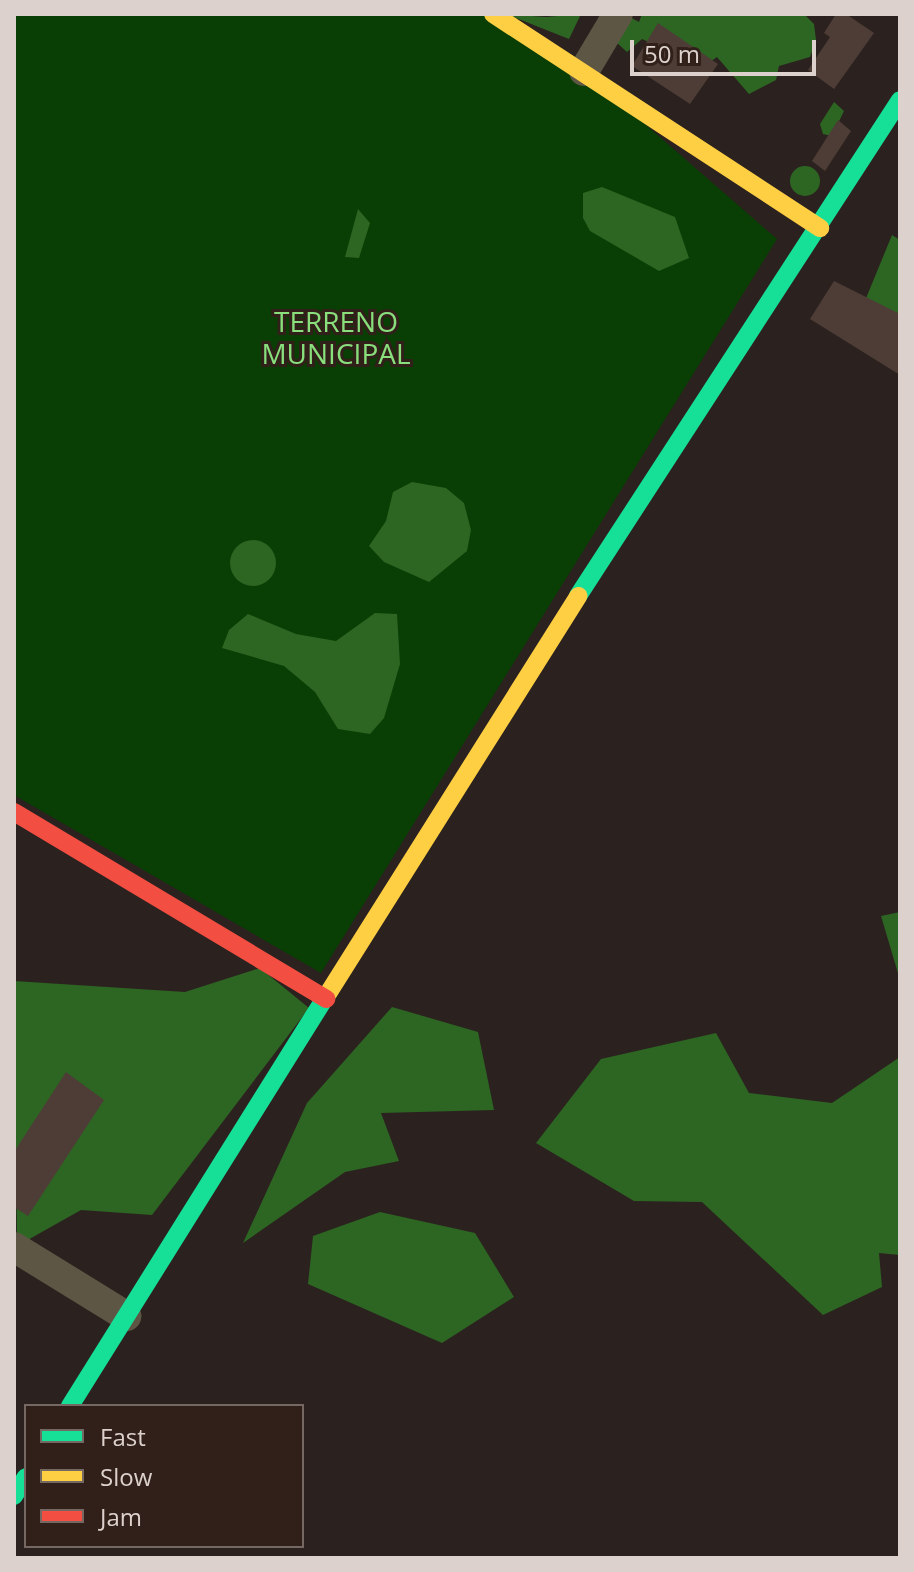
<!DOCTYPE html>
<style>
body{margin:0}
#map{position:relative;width:914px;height:1572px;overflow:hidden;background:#2b221f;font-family:"Open Sans",sans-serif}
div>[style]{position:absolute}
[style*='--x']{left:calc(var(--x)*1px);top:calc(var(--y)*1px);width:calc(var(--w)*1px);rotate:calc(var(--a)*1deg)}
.green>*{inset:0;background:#093f04}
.forest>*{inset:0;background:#2d6523}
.round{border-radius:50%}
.building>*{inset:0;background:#4e3d36}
.street>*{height:30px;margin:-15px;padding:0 15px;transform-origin:15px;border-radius:15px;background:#5e5644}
.fast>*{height:18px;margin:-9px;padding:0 9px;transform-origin:9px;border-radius:9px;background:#16e098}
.slow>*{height:18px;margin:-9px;padding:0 9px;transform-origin:9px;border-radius:9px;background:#ffcf43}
.jam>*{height:18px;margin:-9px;padding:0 9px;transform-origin:9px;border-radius:9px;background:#f24e42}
span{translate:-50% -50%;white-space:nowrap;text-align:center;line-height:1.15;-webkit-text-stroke:6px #312019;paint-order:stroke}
.park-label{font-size:28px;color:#88df7c}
.frame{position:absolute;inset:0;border:16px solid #dcd1cc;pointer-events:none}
.legend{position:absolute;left:24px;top:1404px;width:280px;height:144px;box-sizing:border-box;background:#312019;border:2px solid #756761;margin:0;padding:10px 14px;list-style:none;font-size:24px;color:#dcd1cc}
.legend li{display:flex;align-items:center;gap:16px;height:40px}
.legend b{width:40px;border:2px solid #756761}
.scale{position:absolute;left:630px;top:40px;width:186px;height:36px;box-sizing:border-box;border:4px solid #dcd1cc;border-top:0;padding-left:10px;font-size:24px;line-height:28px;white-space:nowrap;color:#dcd1cc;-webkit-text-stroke:6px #312019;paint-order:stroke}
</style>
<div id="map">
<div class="green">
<i style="clip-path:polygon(14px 14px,493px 14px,584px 71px,777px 239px,321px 973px,14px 795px)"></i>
</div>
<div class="forest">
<i style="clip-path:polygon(506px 14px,546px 17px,581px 14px,569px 39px)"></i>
<i style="clip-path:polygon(642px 14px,804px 14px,814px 24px,816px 40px,810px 57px,779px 66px,776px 80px,749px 94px,717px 57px,704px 66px,642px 39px,627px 52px,616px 42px,626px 15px,639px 22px)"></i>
<i style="clip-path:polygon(834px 102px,844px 111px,832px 136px,823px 134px,820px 124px)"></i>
<i class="round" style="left:790px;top:166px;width:30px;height:30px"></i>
<i style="clip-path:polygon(602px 187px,675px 217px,689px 258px,659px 271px,590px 231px,583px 218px,583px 193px)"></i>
<i style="clip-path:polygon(358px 209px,370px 223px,359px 258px,345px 257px)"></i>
<i style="clip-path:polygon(892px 235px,900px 240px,900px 330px,862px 308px)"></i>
<i style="clip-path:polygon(412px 482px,446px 488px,464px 503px,471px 530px,467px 551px,429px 582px,384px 562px,369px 546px,386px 521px,393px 492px)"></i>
<i class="round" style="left:230px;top:540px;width:46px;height:46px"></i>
<i style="clip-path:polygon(375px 613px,397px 614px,400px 664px,384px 718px,370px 734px,338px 729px,315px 692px,284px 666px,222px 648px,229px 630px,248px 614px,296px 634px,336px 641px)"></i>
<i style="clip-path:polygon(900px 912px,900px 980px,881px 916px)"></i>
<i style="clip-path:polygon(260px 968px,309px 1008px,152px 1215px,81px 1210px,17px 1246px,14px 981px,185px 992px)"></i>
<i style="clip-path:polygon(392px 1007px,478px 1032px,494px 1110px,381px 1113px,399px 1161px,345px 1172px,243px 1243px,307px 1103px)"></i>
<i style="clip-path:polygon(716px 1033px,749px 1093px,832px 1103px,900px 1057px,900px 1255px,879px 1253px,882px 1287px,823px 1315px,702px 1202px,634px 1201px,536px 1143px,601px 1059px)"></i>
<i style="clip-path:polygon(380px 1212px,475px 1233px,514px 1297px,442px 1343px,308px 1284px,313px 1236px)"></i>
</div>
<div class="building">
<i style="clip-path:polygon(836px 14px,846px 14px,874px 33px,834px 89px,808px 70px,830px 37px,824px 33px)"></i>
<i style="clip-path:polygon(658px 23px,718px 64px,690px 104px,632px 66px)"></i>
<i style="clip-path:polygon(838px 120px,851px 131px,825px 171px,812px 161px)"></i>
<i style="clip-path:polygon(834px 281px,900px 314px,900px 375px,810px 319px)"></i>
<i style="clip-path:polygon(66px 1072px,104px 1100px,28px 1216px,14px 1207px,14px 1152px)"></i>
</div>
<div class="street">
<i style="--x:584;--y:71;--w:66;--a:-59.2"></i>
<i style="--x:14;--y:1247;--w:132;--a:31.6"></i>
</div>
<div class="fast">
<i style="--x:578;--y:596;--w:591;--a:-57.01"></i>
<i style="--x:70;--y:1406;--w:488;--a:-58"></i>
<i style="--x:14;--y:1496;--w:22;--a:-58"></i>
</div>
<div class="slow">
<i style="--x:493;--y:14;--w:391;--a:33.2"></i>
<i style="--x:329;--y:992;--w:468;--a:-57.8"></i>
</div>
<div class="jam">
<i style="--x:14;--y:812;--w:364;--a:30.9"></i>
</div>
<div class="park-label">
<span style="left:336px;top:337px">TERRENO<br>MUNICIPAL</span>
</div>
<div class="frame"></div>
<ul class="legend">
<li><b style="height:10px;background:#16e098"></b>Fast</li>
<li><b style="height:10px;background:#ffcf43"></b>Slow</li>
<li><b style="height:10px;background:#f24e42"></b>Jam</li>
</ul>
<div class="scale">50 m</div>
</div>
